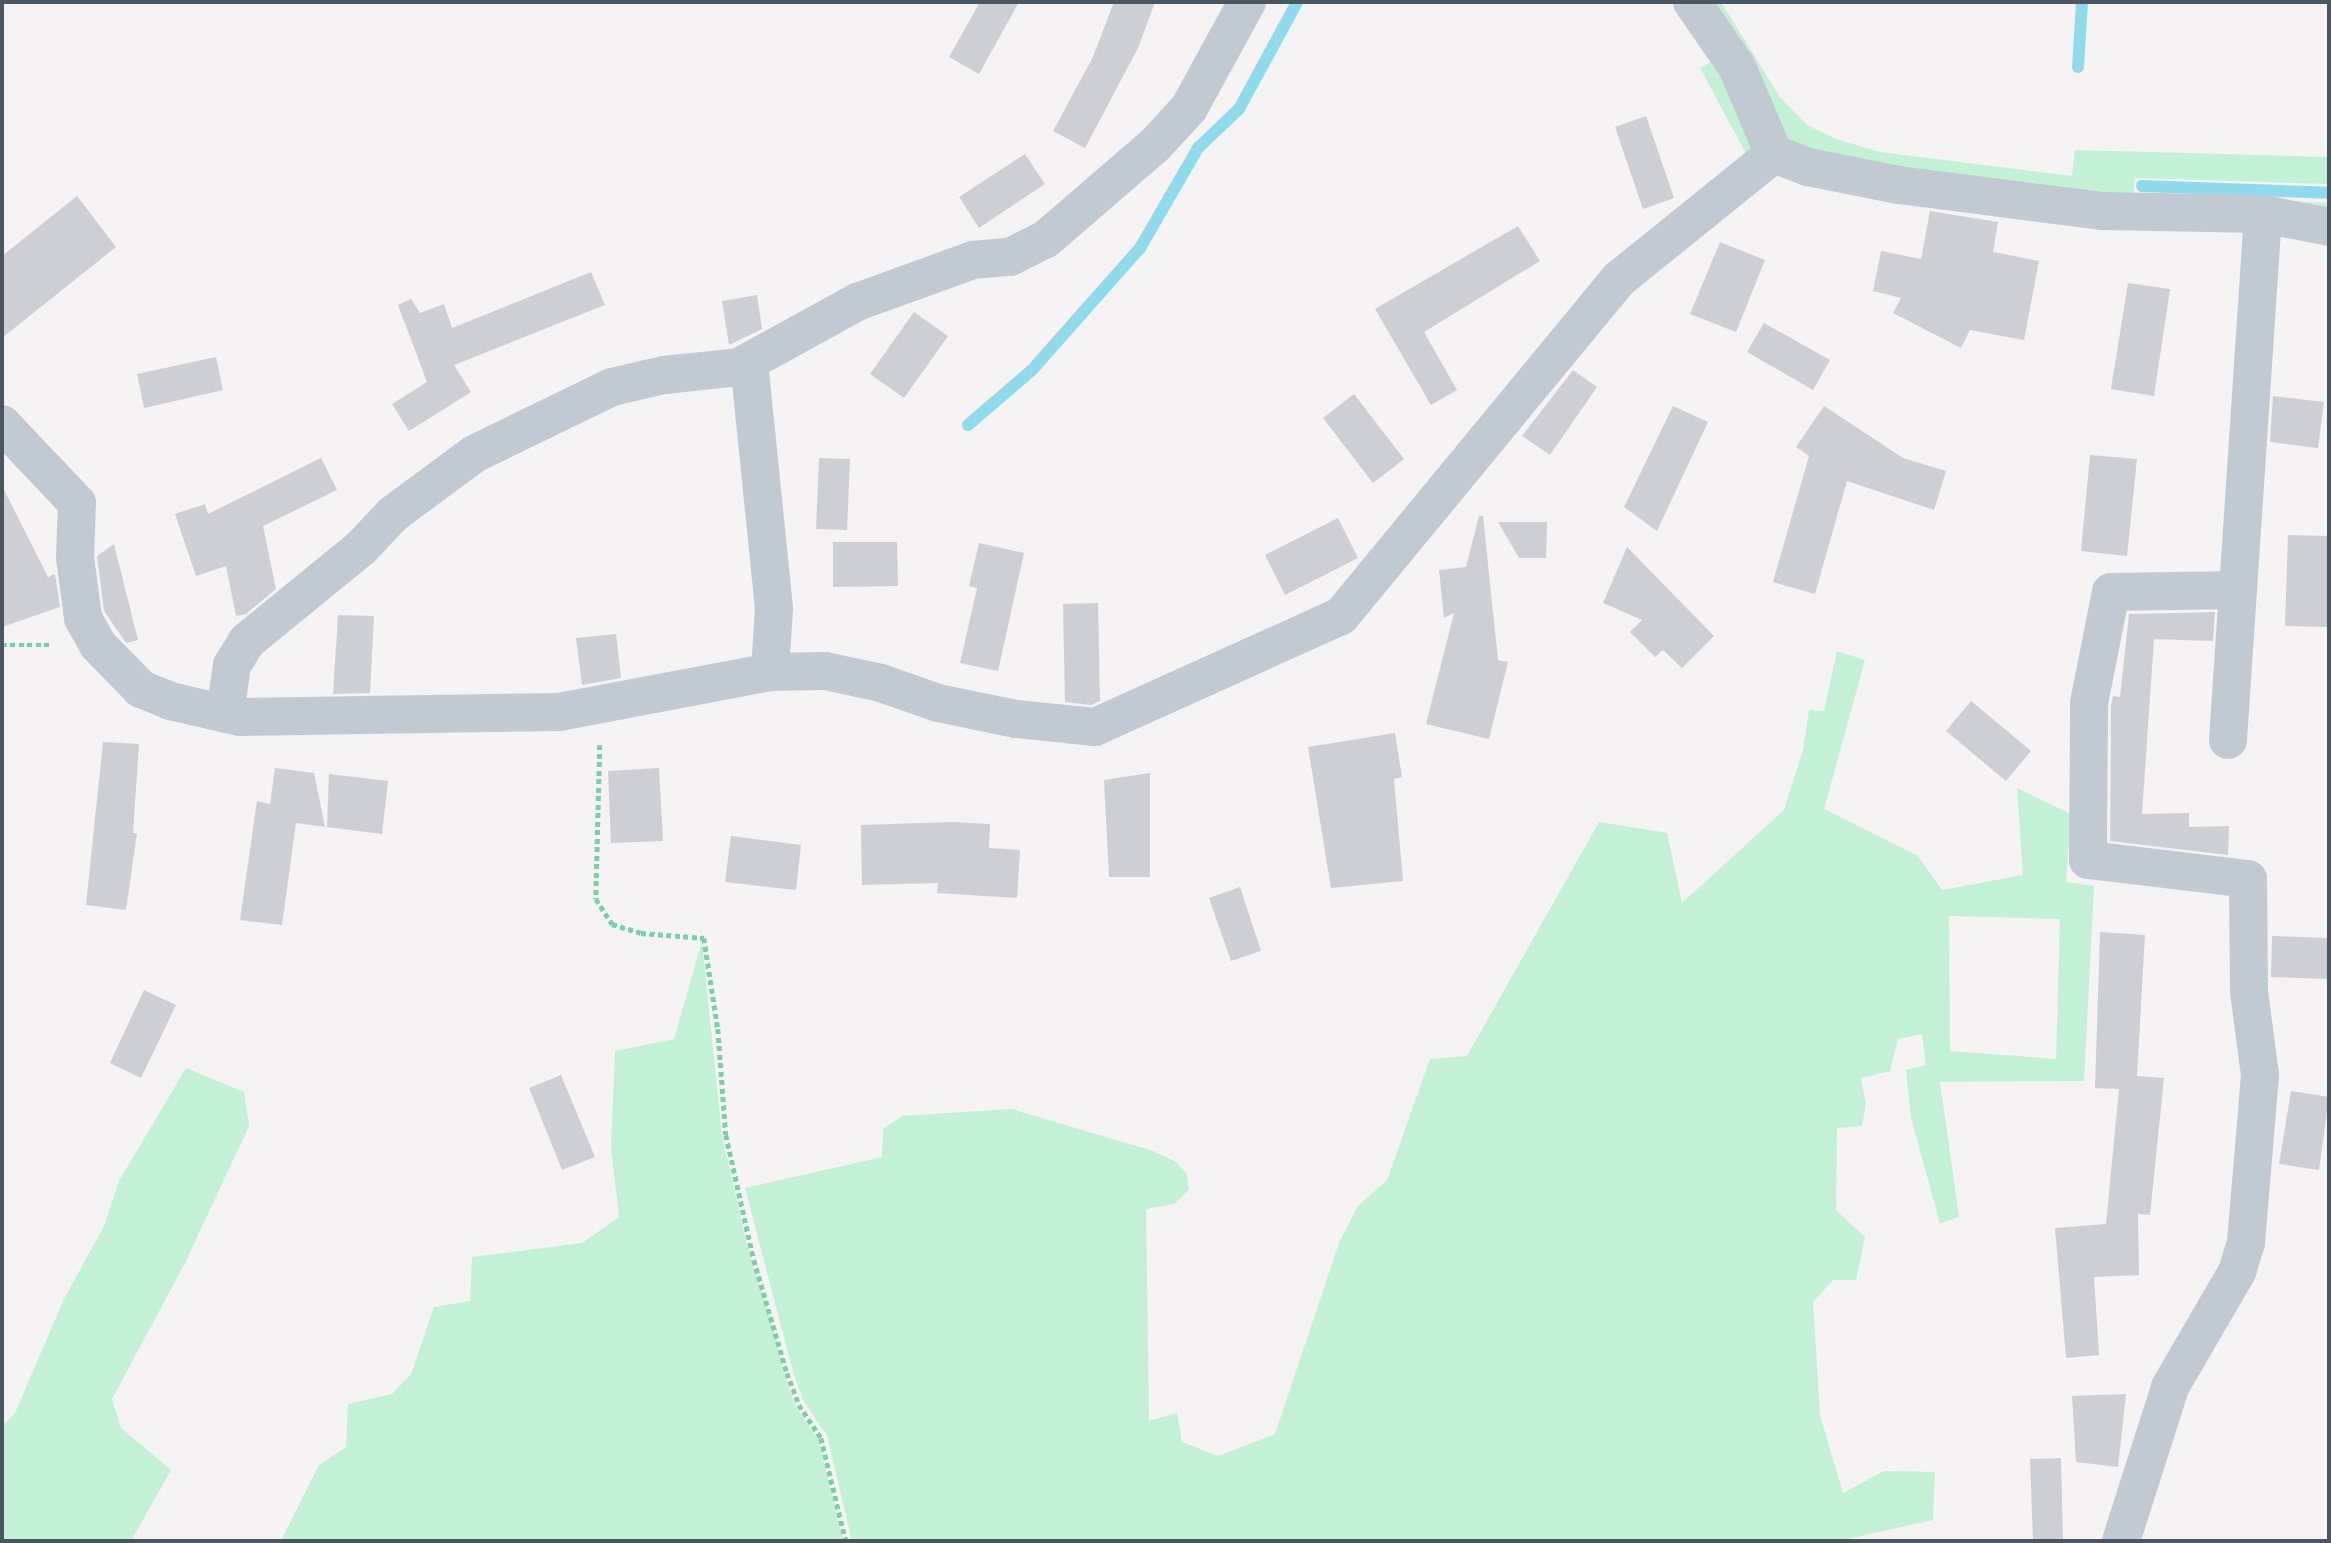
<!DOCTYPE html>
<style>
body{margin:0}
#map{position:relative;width:2331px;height:1543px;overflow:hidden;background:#f5f3f3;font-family:Jost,sans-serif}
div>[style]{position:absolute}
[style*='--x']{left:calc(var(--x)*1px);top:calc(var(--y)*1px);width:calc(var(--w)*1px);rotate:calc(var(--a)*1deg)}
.green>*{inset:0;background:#c3f1d5}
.stream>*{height:12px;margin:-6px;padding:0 6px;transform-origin:6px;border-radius:6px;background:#90daee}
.building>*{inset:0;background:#cdcfd5}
.path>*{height:4.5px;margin-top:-2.25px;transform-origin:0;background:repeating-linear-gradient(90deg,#7ad0a6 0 5px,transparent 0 8.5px)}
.minor>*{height:38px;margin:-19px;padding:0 19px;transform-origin:19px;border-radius:19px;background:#c1cad2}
span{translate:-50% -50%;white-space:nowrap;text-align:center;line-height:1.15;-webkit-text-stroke:6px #fff;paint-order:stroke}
.frame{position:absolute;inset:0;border:4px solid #4a5661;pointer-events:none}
</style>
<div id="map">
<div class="green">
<i style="clip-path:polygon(1700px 2px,1721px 2px,1780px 97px,1807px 125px,1836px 139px,1880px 152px,2072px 176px,2075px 150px,2329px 157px,2329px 184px,2135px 178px,2133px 193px,2329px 203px,2329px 217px,2133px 205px,1791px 149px)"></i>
<i style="clip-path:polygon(1716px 59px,1758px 129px,1750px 161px,1700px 68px)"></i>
<i style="clip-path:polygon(evenodd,1837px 651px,1865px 660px,1824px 809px,1918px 856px,1942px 890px,2023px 875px,2017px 788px,2071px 814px,2066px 882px,2094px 886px,2084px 1081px,1940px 1082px,1959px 1217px,1940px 1223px,1911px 1118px,1906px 1070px,1926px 1065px,1922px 1034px,1898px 1039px,1890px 1071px,1861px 1078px,1866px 1104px,1862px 1126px,1837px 1128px,1836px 1210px,1865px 1237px,1856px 1280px,1833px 1280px,1813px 1302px,1820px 1415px,1843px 1493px,1884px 1471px,1935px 1472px,1933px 1520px,1838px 1541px,852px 1541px,827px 1436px,804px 1402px,793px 1372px,745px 1188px,882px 1157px,883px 1129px,902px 1116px,1012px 1109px,1153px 1151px,1176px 1162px,1187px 1174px,1189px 1190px,1174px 1204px,1146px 1209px,1149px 1421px,1177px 1413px,1182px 1442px,1218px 1456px,1275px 1434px,1339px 1243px,1357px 1207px,1387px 1180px,1430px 1059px,1467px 1056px,1599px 822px,1667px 833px,1682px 903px,1784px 810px,1803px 750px,1809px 710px,1824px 711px,1837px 651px,1949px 916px,2060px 919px,2056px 1059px,1950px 1051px,1949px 916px)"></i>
<i style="clip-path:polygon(702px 941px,722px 1136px,751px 1261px,775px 1332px,784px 1375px,796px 1407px,818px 1439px,843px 1541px,281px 1541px,319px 1465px,346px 1447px,348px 1404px,392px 1394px,411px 1374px,434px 1307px,470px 1301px,472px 1257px,582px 1243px,619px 1217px,611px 1148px,615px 1051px,674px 1039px)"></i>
<i style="clip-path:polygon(186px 1068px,244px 1092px,249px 1126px,185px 1263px,112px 1399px,121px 1428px,171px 1470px,131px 1541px,2px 1541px,2px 1426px,15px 1413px,64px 1299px,104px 1226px,119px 1181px)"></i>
</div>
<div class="stream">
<i style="--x:2078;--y:67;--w:65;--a:-86.5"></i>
<i style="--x:2142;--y:186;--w:187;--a:2.1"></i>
<i style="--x:968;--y:425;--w:84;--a:-40.7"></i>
<i style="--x:1032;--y:370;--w:163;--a:-48.5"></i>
<i style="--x:1140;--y:248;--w:116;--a:-59.9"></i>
<i style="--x:1198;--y:148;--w:57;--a:-43.6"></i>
<i style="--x:1239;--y:109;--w:122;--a:-61.5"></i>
</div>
<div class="building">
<i style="clip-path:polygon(980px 2px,1019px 2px,979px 74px,949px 57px)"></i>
<i style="clip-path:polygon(1114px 2px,1155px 2px,1138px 48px,1085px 148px,1053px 131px,1093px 57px)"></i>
<i style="clip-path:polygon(1646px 116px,1674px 198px,1643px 209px,1615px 127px)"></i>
<i style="clip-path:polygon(1025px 154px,1045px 184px,979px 228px,959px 197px)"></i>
<i style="clip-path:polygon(77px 196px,116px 247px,2px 338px,2px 256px)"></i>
<i style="clip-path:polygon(1930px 211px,1998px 222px,1993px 252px,2039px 261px,2024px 340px,1970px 330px,1961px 348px,1893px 313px,1901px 298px,1873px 291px,1881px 251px,1921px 259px)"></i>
<i style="clip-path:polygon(1518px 226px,1540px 261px,1424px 332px,1457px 390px,1431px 405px,1375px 309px)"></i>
<i style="clip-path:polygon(1720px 242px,1765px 260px,1736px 332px,1690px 314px)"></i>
<i style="clip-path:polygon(591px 272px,605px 305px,454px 365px,471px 392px,409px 431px,392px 404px,427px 382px,398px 305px,411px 299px,420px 313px,444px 304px,452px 328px)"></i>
<i style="clip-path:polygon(2128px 283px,2170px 289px,2154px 396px,2111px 389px)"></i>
<i style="clip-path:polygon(757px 295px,762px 329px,729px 345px,722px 301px)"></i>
<i style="clip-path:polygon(914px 312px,948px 336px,904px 398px,870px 374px)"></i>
<i style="clip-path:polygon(1764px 323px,1830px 360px,1813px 390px,1747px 352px)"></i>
<i style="clip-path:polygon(216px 357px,223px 390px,144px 408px,137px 374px)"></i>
<i style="clip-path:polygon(1573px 370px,1597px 387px,1550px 455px,1522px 436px)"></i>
<i style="clip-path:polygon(1354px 394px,1404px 459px,1373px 483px,1323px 418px)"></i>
<i style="clip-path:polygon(2273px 396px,2324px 402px,2318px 448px,2270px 442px)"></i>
<i style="clip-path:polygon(1673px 406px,1708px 422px,1657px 531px,1624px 507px)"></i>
<i style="clip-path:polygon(1824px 406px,1903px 458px,1946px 471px,1934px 510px,1847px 481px,1815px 594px,1773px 582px,1809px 456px,1796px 447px)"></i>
<i style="clip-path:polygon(2090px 455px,2137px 459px,2127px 556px,2081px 551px)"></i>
<i style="clip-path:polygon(321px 458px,337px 490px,263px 526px,276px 589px,246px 614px,236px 616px,226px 566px,196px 576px,175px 514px,205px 504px,208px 514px)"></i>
<i style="clip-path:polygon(819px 458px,850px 459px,847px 530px,816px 529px)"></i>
<i style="clip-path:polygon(2px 486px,48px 577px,55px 574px,60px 607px,2px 627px)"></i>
<i style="clip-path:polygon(1479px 516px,1483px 516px,1498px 660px,1508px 662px,1489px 739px,1426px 724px,1454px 613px,1444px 618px,1439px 570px,1466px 567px)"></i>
<i style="clip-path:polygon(1338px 518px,1358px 558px,1285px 595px,1265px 555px)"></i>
<i style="clip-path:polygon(1498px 522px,1547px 522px,1546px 558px,1519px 558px)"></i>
<i style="clip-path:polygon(2288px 535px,2329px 536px,2327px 627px,2285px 626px)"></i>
<i style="clip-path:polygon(833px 542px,897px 542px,898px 586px,833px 587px)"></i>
<i style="clip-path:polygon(979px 543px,1024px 553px,998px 671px,960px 663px,977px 588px,969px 586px)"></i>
<i style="clip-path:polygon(114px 544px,138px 640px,126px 643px,104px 611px,97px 556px)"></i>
<i style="clip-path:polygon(1627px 547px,1714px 636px,1682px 668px,1663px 650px,1655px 657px,1630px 632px,1642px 620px,1603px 603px)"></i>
<i style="clip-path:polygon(1098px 603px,1100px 701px,1091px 705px,1065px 702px,1063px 604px)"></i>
<i style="clip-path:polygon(2215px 612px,2213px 641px,2154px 639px,2142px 814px,2189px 813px,2189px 827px,2229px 826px,2228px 855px,2110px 841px,2111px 705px,2113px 696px,2120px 697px,2129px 614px)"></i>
<i style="clip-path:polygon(338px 615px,374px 616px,370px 693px,333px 694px)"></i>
<i style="clip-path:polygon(616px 634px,621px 678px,582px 685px,576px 638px)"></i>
<i style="clip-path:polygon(1971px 701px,2031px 751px,2006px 781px,1946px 731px)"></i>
<i style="clip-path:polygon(1395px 733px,1402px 777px,1394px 779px,1403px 881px,1331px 888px,1308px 747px)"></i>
<i style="clip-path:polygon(103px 742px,139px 744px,133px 833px,137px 833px,126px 910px,86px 905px)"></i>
<i style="clip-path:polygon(275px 768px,314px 773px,325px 827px,296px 823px,282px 925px,240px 920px,257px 801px,270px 804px)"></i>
<i style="clip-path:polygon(659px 768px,663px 841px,611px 843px,608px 771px)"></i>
<i style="clip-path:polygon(1150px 773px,1150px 877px,1109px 877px,1104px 780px)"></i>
<i style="clip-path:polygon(329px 774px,388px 781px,382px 834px,327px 827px)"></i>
<i style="clip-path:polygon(952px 822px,990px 824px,989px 848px,1020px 850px,1017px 898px,937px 893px,938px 883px,862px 885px,861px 825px)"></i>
<i style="clip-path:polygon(731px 836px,801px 845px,796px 890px,725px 882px)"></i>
<i style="clip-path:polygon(1240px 887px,1261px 951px,1231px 961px,1209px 898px)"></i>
<i style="clip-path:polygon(2100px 932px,2145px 935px,2137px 1076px,2164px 1078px,2150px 1215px,2138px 1214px,2139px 1275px,2094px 1277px,2099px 1355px,2066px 1358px,2055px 1228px,2106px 1224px,2119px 1089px,2095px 1088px)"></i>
<i style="clip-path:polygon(2272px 936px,2329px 938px,2329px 979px,2271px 977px)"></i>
<i style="clip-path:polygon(144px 990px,176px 1005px,141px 1078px,110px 1063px)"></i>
<i style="clip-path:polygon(561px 1075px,595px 1157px,562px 1170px,529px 1088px)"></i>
<i style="clip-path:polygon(2291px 1091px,2329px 1097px,2319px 1170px,2279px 1164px)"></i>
<i style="clip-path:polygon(2126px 1394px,2118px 1467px,2076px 1462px,2072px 1396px)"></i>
<i style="clip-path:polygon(2061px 1458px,2063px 1541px,2033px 1541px,2030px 1459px)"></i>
</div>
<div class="path">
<i style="--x:2;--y:645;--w:51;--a:0"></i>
<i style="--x:600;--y:745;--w:154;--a:91.5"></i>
<i style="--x:596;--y:899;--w:30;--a:57"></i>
<i style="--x:612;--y:924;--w:30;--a:17"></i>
<i style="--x:641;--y:933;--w:63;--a:4.5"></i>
<i style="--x:704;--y:938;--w:92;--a:81.3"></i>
<i style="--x:718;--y:1029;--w:106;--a:85.7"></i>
<i style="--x:726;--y:1135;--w:128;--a:77.4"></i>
<i style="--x:754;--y:1260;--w:118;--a:73.7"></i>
<i style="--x:787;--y:1373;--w:34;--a:69"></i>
<i style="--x:799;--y:1405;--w:40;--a:56"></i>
<i style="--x:821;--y:1438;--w:106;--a:76.4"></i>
</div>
<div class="minor">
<i style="--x:1692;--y:2;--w:79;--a:55.3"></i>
<i style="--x:1737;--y:67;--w:95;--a:67"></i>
<i style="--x:1774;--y:154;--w:36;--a:21"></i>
<i style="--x:1808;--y:167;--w:93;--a:11.2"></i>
<i style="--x:1899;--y:185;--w:206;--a:7.3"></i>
<i style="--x:2103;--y:211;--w:160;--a:1.1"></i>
<i style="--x:2263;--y:214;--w:67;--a:11.1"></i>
<i style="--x:749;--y:362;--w:247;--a:84.2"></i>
<i style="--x:774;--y:608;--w:64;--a:93.6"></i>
<i style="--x:2;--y:424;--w:109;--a:46.5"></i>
<i style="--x:77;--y:503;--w:54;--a:92.1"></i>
<i style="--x:75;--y:557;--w:62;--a:82.5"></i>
<i style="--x:83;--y:618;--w:31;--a:61"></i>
<i style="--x:98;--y:645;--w:62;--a:45.7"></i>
<i style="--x:141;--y:689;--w:31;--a:22"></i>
<i style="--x:170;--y:701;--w:72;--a:12.9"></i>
<i style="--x:240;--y:717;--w:319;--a:-0.9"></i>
<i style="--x:559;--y:712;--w:215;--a:-10.7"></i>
<i style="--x:770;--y:672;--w:55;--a:-1"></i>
<i style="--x:825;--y:671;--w:57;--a:12.1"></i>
<i style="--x:881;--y:683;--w:60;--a:19.3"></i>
<i style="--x:938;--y:703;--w:80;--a:11.6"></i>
<i style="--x:1016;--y:719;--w:79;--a:5.8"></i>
<i style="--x:1095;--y:727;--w:270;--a:-24.3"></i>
<i style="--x:1341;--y:616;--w:437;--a:-50.5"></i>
<i style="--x:1619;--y:279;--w:199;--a:-38.9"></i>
<i style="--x:225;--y:714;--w:49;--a:-81.9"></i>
<i style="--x:232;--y:665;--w:28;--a:-58"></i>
<i style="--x:247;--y:641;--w:147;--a:-39.2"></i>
<i style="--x:361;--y:548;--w:47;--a:-46.7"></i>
<i style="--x:393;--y:514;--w:101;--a:-36.5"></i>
<i style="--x:474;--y:454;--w:153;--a:-25.9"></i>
<i style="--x:612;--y:387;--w:53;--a:-13"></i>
<i style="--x:664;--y:375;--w:75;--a:-6.1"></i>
<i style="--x:739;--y:367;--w:135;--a:-28.8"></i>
<i style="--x:857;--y:302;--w:123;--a:-19.9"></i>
<i style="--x:973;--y:260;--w:37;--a:-5"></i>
<i style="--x:1010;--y:257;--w:40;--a:-26.6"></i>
<i style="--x:1046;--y:239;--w:144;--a:-40.8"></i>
<i style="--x:1155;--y:145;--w:50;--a:-47.4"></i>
<i style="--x:1189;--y:108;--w:121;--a:-61.3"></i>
<i style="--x:2228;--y:740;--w:527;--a:-86.19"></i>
<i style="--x:2121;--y:1541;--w:162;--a:-72.3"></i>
<i style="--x:2170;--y:1387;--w:133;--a:-59.8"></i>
<i style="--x:2237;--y:1272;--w:31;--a:-73"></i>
<i style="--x:2246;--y:1242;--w:168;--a:-85.2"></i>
<i style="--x:2260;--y:1075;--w:85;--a:-97.5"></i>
<i style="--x:2249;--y:991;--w:112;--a:-90.5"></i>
<i style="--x:2248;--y:879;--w:161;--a:-173.2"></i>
<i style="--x:2088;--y:860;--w:157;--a:-89.6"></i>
<i style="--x:2089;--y:703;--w:113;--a:-78.8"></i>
<i style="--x:2111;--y:592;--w:126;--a:-0.9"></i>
</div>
<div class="frame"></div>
</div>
